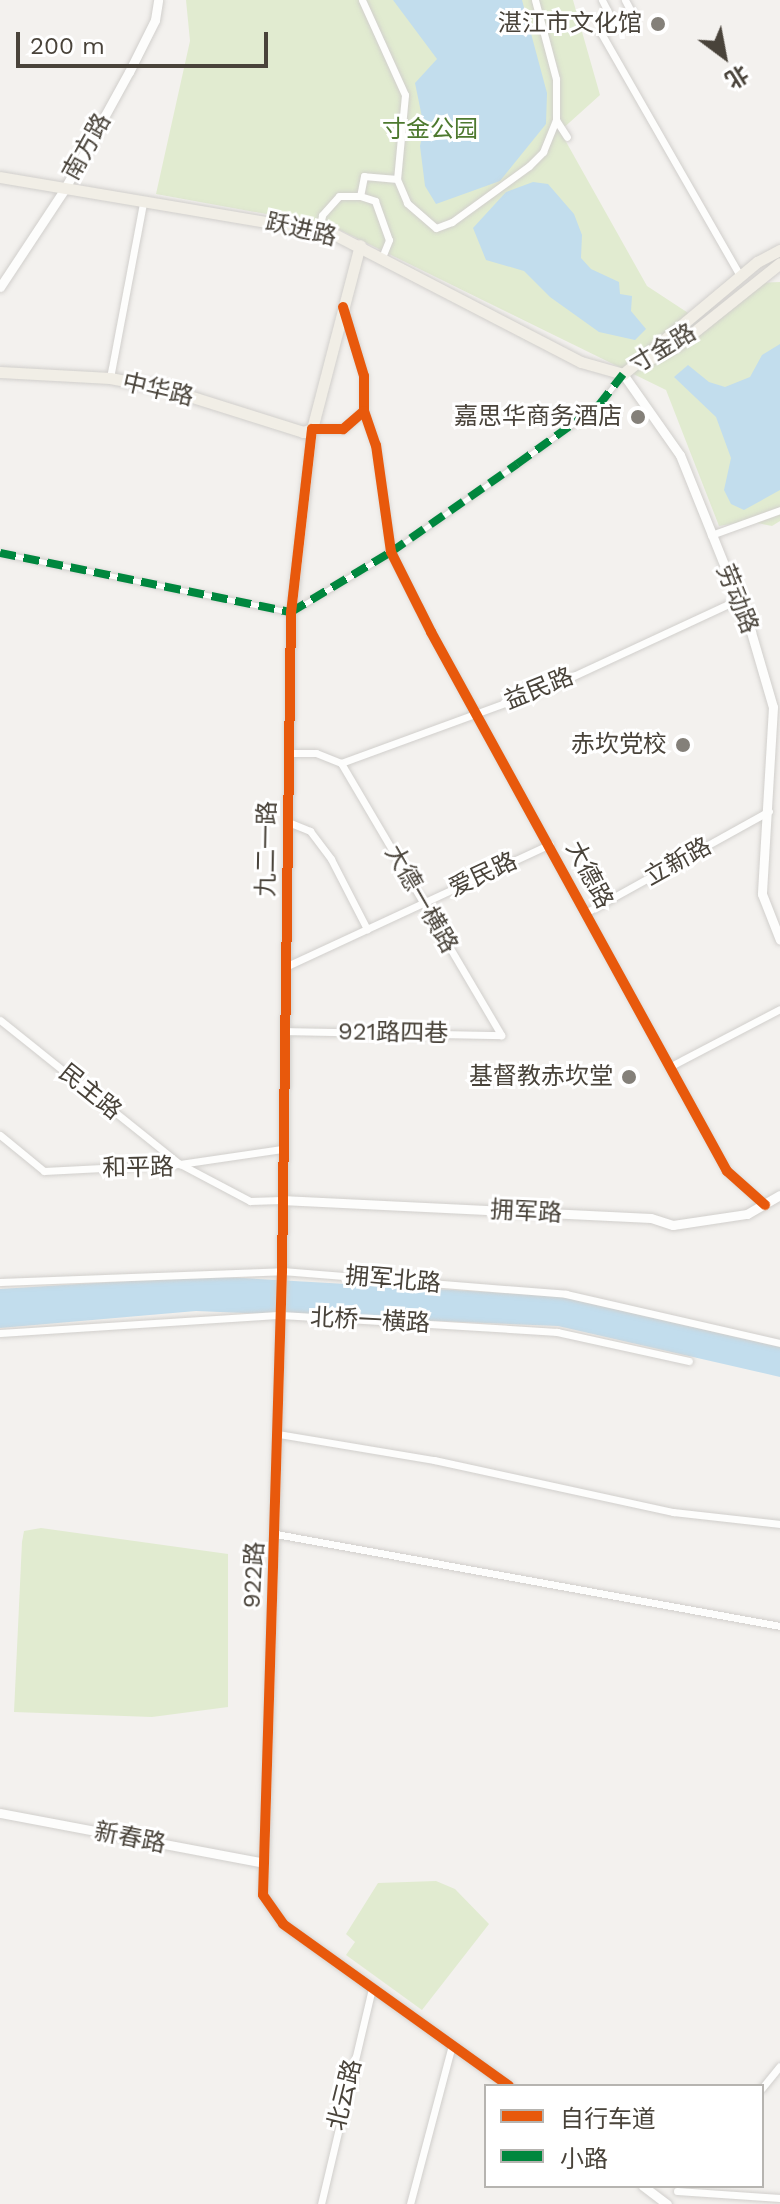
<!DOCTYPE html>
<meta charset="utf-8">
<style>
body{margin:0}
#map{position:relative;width:780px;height:2204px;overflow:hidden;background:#f3f1ee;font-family:"Work Sans","Noto Sans SC",sans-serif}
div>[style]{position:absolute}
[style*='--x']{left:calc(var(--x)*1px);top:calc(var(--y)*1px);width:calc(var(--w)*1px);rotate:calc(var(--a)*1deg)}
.green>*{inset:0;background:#e1ebd0}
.water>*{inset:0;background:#c2dded}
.roads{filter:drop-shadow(0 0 2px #d1cfcc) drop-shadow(0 0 2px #d1cfcc)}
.pedestrian>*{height:5px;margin:-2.5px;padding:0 2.5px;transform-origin:2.5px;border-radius:2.5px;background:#fdfdfc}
.minor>*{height:7px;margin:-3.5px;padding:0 3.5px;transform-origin:3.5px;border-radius:3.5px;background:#fdfdfc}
.tertiary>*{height:9px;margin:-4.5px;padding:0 4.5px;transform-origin:4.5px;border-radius:4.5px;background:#fdfdfc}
.primary>*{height:11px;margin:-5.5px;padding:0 5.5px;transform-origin:5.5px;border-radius:5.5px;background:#f1eee6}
.quiet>*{height:8px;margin-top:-4px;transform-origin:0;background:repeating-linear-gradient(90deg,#00873e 0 16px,transparent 0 24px)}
.cycleway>*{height:10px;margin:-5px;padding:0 5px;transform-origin:5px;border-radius:5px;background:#e8590c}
.dots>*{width:22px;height:22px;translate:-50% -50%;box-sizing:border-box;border:4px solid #fff;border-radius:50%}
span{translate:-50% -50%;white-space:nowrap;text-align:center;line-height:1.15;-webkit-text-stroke:6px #fff;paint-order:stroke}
.poi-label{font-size:24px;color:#49433a}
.right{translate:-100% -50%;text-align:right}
.park-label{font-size:24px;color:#4d792f}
.street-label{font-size:24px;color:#49433a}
.legend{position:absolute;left:484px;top:2084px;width:280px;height:104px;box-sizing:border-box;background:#fff;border:2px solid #b6b4b0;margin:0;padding:10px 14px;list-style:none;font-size:24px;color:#49433a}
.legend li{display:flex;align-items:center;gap:16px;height:40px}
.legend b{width:40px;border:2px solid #b6b4b0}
.north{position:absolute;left:684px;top:16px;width:80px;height:80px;-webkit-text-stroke:6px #fff;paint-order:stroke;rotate:148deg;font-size:22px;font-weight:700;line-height:32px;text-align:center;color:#49433a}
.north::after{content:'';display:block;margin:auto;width:28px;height:36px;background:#49433a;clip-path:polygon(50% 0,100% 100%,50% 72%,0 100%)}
.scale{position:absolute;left:16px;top:32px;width:252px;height:36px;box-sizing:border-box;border:4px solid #49433a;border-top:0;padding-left:10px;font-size:24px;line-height:28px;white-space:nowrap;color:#49433a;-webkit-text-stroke:6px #fff;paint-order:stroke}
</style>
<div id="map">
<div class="green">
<i style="clip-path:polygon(186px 0,573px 0,600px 95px,560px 131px,647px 286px,708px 326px,757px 283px,780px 282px,780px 521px,772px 526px,748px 521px,719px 526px,666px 390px,332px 226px,156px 194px,190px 41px)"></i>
<i style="clip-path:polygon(41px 1528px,228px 1554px,228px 1707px,152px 1717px,14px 1712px,22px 1542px,24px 1531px)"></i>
<i style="clip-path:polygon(436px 1881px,455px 1889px,489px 1924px,422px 2010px,346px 1955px,355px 1942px,346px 1934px,378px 1883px)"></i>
</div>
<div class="water">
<i style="clip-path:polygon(393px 0,522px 0,547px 93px,546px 124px,500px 181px,436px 204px,425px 186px,420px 146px,424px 127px,415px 83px,437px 59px)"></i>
<i style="clip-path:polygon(533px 182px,548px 184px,574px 214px,582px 235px,581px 258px,591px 269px,619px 282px,620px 294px,632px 296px,631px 311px,646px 329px,635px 340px,599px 332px,550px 297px,524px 271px,486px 260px,473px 228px,506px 192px)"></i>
<i style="clip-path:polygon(780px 344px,780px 490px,744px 510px,731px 504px,724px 490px,731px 458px,716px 417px,674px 377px,688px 365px,709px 382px,725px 387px,750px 377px,762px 355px)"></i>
<i style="clip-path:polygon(208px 1276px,558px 1296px,780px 1347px,780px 1377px,558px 1326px,196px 1311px,0 1328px,0 1289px)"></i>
</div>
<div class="roads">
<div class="pedestrian">
<i style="--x:0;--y:553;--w:297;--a:11.5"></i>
<i style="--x:291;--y:612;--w:117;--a:-31"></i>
<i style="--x:391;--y:552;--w:154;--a:-34.9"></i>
<i style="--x:517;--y:464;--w:101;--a:-35.7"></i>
<i style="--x:599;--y:405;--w:39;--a:-53"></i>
</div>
<div class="minor">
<i style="--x:362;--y:0;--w:104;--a:65.6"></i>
<i style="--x:405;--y:95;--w:84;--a:95.4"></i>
<i style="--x:397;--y:179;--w:33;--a:-175"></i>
<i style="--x:364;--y:176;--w:20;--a:101"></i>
<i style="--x:360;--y:196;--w:16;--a:18"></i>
<i style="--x:375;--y:201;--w:41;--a:70.3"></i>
<i style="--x:389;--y:240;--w:18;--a:112"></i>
<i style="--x:535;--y:0;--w:82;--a:75.1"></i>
<i style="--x:556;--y:79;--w:41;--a:90"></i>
<i style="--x:556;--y:120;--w:20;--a:57"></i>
<i style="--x:602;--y:0;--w:28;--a:63"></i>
<i style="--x:625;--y:0;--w:17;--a:62"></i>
<i style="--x:633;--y:15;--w:37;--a:151"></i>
<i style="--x:601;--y:33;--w:281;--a:60.2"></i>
<i style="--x:397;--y:179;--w:26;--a:67"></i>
<i style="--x:407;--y:203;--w:38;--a:41"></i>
<i style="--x:436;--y:228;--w:17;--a:-21"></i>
<i style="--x:452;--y:222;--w:95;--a:-36"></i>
<i style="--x:529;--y:166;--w:20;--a:-45"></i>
<i style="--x:543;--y:152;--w:35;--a:-68"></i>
<i style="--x:319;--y:231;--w:16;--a:-79"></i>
<i style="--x:322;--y:215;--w:25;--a:-48"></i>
<i style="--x:339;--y:196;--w:21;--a:0"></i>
<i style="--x:110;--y:378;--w:178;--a:-79.3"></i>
<i style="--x:364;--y:411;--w:36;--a:71"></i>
<i style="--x:376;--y:445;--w:108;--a:82"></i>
<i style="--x:391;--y:552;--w:89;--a:63.4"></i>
<i style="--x:431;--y:632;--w:615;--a:61.23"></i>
<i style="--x:727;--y:1171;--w:51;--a:41.8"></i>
<i style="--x:312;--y:429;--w:31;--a:0"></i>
<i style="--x:343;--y:429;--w:28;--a:-41"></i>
<i style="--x:364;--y:411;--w:35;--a:-90"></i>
<i style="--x:364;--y:376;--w:68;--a:-106.3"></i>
<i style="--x:711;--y:535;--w:73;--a:-19.9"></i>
<i style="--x:289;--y:753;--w:27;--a:0"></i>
<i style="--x:316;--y:753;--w:27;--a:22"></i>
<i style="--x:341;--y:763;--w:227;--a:-20.1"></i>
<i style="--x:554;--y:685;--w:202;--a:-24.9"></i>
<i style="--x:341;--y:763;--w:316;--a:59.5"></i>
<i style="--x:288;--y:822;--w:24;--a:22"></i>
<i style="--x:310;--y:831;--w:35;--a:53"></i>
<i style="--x:331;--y:859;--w:79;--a:62.8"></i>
<i style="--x:587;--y:912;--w:208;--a:-29"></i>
<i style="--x:285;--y:967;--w:292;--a:-24.9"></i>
<i style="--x:0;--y:1020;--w:231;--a:38.7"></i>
<i style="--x:180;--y:1164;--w:103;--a:-8.4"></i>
<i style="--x:284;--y:1031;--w:217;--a:1.1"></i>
<i style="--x:669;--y:1067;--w:125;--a:-27.6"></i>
<i style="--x:0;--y:1135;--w:57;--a:39.3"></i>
<i style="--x:44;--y:1171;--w:136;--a:-2.9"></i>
<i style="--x:180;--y:1164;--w:79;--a:27.9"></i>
<i style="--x:250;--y:1201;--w:31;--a:-2"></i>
<i style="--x:0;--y:1282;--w:282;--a:-2.2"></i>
<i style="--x:282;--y:1271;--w:285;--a:4.6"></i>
<i style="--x:566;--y:1294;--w:220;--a:12.9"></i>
<i style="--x:0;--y:1333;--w:282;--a:-3.7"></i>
<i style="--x:281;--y:1315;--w:277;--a:3.5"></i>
<i style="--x:557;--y:1332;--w:135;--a:12.4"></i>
<i style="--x:278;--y:1434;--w:158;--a:9.5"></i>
<i style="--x:434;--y:1460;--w:245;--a:12.3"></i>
<i style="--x:673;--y:1512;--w:108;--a:6.4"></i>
<i style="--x:276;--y:1534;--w:512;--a:10.34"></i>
<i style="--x:762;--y:2088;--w:28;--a:-51"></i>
<i style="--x:677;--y:2191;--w:103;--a:3.9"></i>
<i style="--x:321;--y:2204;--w:222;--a:-76.7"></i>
<i style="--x:410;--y:2204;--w:164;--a:-75.2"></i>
</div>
<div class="tertiary">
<i style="--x:0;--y:287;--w:116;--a:-56.6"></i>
<i style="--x:64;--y:190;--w:135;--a:-61.2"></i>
<i style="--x:129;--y:72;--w:58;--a:-63.4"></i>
<i style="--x:155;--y:20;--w:20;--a:-81"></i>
<i style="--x:623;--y:374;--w:99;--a:54.9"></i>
<i style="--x:680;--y:455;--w:191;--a:68.1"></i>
<i style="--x:751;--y:632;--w:78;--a:73.7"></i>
<i style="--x:773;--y:707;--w:187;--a:93.4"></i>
<i style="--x:762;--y:894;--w:49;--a:68.6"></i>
<i style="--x:312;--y:429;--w:184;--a:96.5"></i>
<i style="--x:291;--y:612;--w:659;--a:90.78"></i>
<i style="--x:282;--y:1271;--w:624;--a:91.74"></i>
<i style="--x:263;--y:1895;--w:35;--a:55"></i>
<i style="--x:283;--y:1924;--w:278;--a:35.6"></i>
<i style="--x:281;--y:1200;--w:370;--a:2.8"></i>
<i style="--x:651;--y:1218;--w:23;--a:18"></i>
<i style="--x:673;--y:1225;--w:75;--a:-8.5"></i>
<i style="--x:747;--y:1214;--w:38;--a:-30"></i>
<i style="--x:0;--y:1813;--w:265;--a:10.7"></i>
<i style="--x:643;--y:2186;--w:30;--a:37"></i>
</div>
<div class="primary">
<i style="--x:0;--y:177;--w:337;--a:9.6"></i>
<i style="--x:332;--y:233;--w:280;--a:27.4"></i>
<i style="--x:581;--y:362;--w:44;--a:15.9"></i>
<i style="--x:644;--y:362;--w:39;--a:-27"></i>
<i style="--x:679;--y:344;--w:129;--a:-38.7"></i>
<i style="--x:0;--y:372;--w:110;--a:3.1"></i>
<i style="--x:110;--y:378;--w:58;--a:10.9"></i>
<i style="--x:167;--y:389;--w:143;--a:17.5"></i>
<i style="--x:303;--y:432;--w:9;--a:-18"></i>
<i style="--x:312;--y:429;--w:190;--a:-75.4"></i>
<i style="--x:623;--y:374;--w:175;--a:-39.9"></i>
<i style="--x:757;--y:262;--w:26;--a:-28"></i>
</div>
</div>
<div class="quiet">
<i style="--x:0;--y:553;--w:297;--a:11.5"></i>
<i style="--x:291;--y:612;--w:117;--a:-31"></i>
<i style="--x:391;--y:552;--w:154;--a:-34.9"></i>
<i style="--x:517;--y:464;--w:101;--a:-35.7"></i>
<i style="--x:599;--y:405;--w:39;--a:-52"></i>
</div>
<div class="cycleway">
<i style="--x:343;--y:307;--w:72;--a:73.1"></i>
<i style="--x:364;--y:376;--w:35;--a:90"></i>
<i style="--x:364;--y:411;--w:28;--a:139"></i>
<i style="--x:343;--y:429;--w:31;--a:180"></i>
<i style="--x:312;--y:429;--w:184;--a:96.5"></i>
<i style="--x:291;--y:612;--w:659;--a:90.78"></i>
<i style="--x:282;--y:1271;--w:624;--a:91.74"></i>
<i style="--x:263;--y:1895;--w:35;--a:55"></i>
<i style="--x:283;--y:1924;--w:278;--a:35.6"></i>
<i style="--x:364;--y:411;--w:36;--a:71"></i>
<i style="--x:376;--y:445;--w:108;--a:82"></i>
<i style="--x:391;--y:552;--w:89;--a:63.4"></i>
<i style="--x:431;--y:632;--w:615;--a:61.23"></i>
<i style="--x:727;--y:1171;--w:51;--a:41.8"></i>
</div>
<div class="dots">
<i style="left:658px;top:24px;background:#848079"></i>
<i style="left:638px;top:417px;background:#848079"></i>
<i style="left:683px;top:745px;background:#848079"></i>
<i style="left:629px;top:1077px;background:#848079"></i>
</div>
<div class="poi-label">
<span class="right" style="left:642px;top:24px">湛江市文化馆</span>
<span class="right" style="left:622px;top:417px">嘉思华商务酒店</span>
<span class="right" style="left:667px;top:745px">赤坎党校</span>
<span class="right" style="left:613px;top:1077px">基督教赤坎堂</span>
</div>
<div class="park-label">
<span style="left:430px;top:130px">寸金公园</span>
</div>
<div class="street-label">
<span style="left:87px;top:147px;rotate:-61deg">南方路</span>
<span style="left:301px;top:230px;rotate:13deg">跃进路</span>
<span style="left:663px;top:349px;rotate:-31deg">寸金路</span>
<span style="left:158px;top:390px;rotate:13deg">中华路</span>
<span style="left:737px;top:599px;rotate:68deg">劳动路</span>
<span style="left:539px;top:689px;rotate:-22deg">益民路</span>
<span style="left:267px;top:849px;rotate:-89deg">九二一路</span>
<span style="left:678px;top:862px;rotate:-29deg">立新路</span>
<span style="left:483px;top:875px;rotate:-25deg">爱民路</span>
<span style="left:589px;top:875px;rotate:62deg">大德路</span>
<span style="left:421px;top:899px;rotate:60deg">大德一横路</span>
<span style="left:393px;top:1033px;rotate:1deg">921路四巷</span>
<span style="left:90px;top:1092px;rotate:39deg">民主路</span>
<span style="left:138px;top:1168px;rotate:-1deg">和平路</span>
<span style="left:526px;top:1212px;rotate:3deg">拥军路</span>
<span style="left:393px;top:1280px;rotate:5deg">拥军北路</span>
<span style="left:370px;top:1321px;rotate:3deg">北桥一横路</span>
<span style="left:254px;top:1575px;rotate:-87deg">922路</span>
<span style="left:130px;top:1838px;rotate:11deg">新春路</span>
<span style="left:345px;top:2095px;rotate:-76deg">北云路</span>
</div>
<ul class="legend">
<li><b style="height:10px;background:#e8590c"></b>自行车道</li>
<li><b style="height:10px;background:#00873e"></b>小路</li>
</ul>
<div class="north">北</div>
<div class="scale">200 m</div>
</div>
